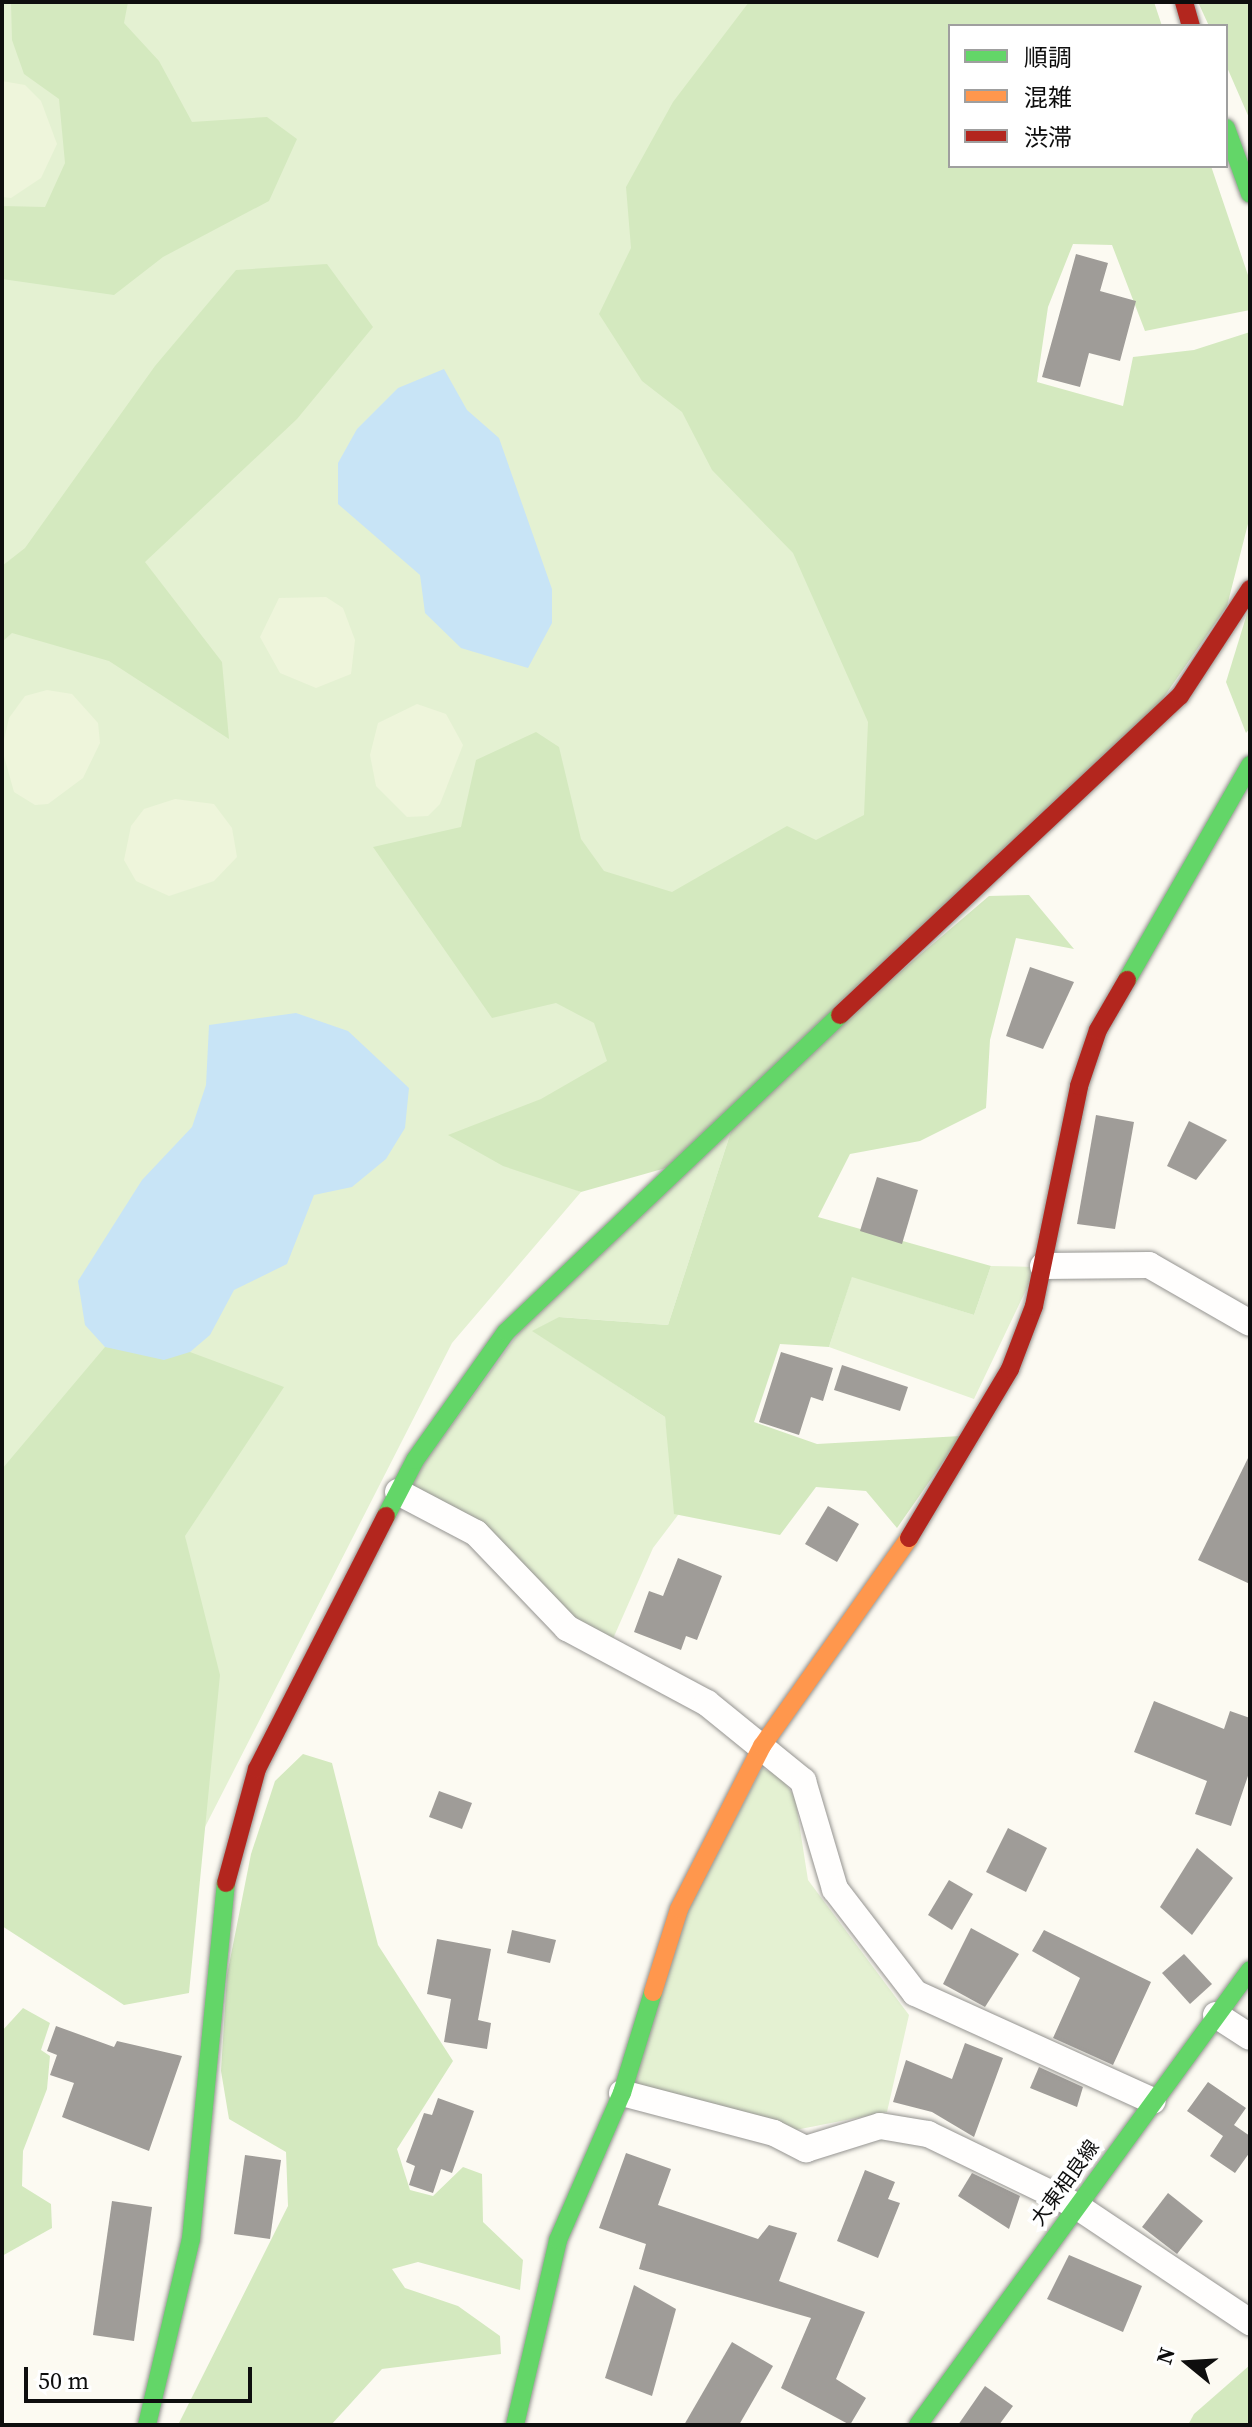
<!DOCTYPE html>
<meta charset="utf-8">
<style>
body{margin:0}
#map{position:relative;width:1252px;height:2427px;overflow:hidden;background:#fcfaf2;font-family:"Source Serif 4","Noto Sans JP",serif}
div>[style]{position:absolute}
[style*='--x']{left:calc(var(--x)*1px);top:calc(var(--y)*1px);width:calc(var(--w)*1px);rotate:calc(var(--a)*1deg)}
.green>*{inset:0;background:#e4f1d2}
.forest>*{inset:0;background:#d4e9bf}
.pitch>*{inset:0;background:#eef5db}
.water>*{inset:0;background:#c8e4f6}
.building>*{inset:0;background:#9f9c98}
.roads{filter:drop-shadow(0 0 2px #959491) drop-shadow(0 0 2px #959491)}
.street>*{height:26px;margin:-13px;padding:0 13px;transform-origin:13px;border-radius:13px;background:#fffefd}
.fast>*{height:18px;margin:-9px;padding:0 9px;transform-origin:9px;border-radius:9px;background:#63d668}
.slow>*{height:18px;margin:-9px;padding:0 9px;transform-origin:9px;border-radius:9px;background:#ff974d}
.jam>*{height:18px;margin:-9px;padding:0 9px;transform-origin:9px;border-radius:9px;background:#b3261e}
span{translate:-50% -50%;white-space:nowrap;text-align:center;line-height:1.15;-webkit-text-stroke:8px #fff;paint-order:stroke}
.street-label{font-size:20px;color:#0e0e0e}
.frame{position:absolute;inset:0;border:4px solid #0e0e0e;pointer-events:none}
.legend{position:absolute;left:948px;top:24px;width:280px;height:144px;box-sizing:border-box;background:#fff;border:2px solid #9f9f9f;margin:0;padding:10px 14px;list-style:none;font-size:24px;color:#0e0e0e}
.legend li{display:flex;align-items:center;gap:16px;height:40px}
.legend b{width:40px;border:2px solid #9f9f9f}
.north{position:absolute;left:1148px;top:2323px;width:80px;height:80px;-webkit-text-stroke:6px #fff;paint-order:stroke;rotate:288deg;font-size:22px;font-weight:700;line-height:32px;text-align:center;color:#0e0e0e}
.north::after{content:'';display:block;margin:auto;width:28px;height:36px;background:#0e0e0e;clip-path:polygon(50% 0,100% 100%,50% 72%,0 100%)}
.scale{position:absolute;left:24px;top:2367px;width:228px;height:36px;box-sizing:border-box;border:4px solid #0e0e0e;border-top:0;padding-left:10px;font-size:24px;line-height:28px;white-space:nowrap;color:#0e0e0e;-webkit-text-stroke:6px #fff;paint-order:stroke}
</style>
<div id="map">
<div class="green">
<i style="clip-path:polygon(2px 2px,1022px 2px,950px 26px,881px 842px,759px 969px,483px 1149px,581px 1192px,452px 1343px,205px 1827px,185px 1536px,2px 1653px)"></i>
<i style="clip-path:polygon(738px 1110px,668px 1325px,560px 1317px,533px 1331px,665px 1417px,678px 1515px,653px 1548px,608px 1650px,404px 1490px,537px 1308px)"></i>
<i style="clip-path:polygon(991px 1266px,1037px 1267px,974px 1399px,829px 1347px,852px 1276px,974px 1315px)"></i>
<i style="clip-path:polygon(762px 1768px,780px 1776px,795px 1797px,808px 1880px,909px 2015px,887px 2112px,785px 2132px,622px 2093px,684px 1915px)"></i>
</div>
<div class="forest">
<i style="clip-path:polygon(11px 2px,128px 2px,124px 23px,159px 61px,192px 122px,267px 117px,297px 139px,269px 201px,163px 257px,114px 295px,2px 279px,2px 206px,45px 207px,65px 163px,59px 99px,24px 74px,12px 40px)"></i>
<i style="clip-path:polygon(749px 2px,1154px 2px,1162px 26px,950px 26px,950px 166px,1211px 166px,1250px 281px,1250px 310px,1145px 331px,1112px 245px,1073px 244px,1048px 307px,1037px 382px,1123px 406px,1133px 357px,1194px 350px,1250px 332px,1250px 516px,1227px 606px,1157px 707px,680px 1164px,581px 1192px,503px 1166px,448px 1135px,541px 1099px,607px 1061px,594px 1023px,556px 1003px,492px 1018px,373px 847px,461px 827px,476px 760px,536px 732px,559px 747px,581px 839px,604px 871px,672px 892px,787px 826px,816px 840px,864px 815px,868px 722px,793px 553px,712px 470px,682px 412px,642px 381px,599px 314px,631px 248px,626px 187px,673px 102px)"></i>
<i style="clip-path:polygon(1198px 2px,1250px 2px,1250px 120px,1226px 65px,1226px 26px,1209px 26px)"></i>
<i style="clip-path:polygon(327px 264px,373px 327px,297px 419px,145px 562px,222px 662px,229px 739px,109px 661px,12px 633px,2px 642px,2px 566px,25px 548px,155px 366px,236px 270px)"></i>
<i style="clip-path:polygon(1250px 604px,1250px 728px,1246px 733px,1226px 682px)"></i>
<i style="clip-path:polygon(1029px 895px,1074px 949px,1016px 938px,990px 1040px,986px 1108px,920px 1141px,850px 1154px,818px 1217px,991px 1266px,974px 1315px,852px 1277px,829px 1347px,780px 1344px,754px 1422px,817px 1444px,961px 1436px,897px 1528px,866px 1491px,816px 1487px,780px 1535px,674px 1514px,665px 1417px,532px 1331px,559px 1317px,668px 1325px,738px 1110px,989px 896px)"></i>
<i style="clip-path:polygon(105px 1347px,190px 1352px,284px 1387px,185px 1536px,220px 1675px,189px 1993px,124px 2005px,2px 1926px,2px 1469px)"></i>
<i style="clip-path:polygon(303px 1754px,332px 1763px,378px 1945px,453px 2061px,397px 2149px,410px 2190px,433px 2196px,463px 2167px,482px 2174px,483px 2222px,523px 2260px,520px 2290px,418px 2262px,392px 2269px,405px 2288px,458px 2306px,500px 2336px,501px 2354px,382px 2369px,331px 2425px,178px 2425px,288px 2206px,286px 2152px,229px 2119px,221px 2071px,227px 1975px,251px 1854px,275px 1781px)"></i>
<i style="clip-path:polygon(23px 2008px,50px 2023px,41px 2050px,50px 2056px,47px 2089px,23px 2151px,22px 2186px,51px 2204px,52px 2228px,2px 2256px,2px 2031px)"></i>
<i style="clip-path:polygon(1250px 2365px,1250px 2425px,1188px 2425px,1194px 2414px)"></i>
</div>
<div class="pitch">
<i style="clip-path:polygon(2px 81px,25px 85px,41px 101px,57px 144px,41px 178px,11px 198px,2px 197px)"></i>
<i style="clip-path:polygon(326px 597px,343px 608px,355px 640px,351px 674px,316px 688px,280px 673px,260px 637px,279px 598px)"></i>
<i style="clip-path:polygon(47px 690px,72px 694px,98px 723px,100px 743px,83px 778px,48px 804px,35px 805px,14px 792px,2px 749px,9px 718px,25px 696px)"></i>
<i style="clip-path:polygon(417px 704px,446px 714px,463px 745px,440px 804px,428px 816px,407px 817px,376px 786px,370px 755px,378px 723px)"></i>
<i style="clip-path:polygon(175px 799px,214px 804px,232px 828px,237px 857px,214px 881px,169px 896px,136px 881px,124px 860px,131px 826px,144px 809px)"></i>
</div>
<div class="water">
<i style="clip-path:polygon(444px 369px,467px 410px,499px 438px,552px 589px,552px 623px,528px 668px,461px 648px,425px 613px,420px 575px,338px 504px,338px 463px,357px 429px,398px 388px)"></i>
<i style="clip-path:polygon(296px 1013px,348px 1031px,409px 1088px,405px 1128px,386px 1159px,352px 1187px,314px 1195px,287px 1264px,234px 1290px,210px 1335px,190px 1352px,164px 1360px,105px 1347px,85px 1325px,78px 1281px,142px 1180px,192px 1127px,206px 1085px,209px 1025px)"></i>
</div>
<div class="building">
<i style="clip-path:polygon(1076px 254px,1108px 263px,1100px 291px,1136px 301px,1120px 361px,1089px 353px,1080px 387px,1042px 377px)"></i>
<i style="clip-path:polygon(1030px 967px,1074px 982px,1043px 1049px,1006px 1036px)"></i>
<i style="clip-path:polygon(1096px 1115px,1134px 1122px,1115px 1229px,1077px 1224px)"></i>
<i style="clip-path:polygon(1189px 1121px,1227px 1140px,1196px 1180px,1167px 1166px)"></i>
<i style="clip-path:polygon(877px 1177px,918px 1190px,902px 1244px,860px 1231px)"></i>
<i style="clip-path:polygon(781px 1352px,833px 1368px,823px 1401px,811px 1397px,799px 1435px,759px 1422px)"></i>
<i style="clip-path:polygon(842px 1365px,908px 1387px,900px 1411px,834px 1390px)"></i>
<i style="clip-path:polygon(1250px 1454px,1250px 1584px,1198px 1560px)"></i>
<i style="clip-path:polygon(828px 1506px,859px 1524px,837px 1562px,805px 1544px)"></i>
<i style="clip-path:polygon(678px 1558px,722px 1576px,697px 1640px,686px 1636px,681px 1650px,634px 1632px,649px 1591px,663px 1596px)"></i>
<i style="clip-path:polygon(1154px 1701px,1224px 1729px,1230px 1711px,1250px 1718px,1250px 1770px,1231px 1826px,1195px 1814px,1207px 1781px,1134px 1752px)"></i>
<i style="clip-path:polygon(439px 1791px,472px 1803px,462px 1829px,429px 1817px)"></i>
<i style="clip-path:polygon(1008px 1828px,1047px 1848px,1026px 1892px,986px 1872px)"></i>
<i style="clip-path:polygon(1197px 1848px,1233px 1878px,1192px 1935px,1160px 1907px)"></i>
<i style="clip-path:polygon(949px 1880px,973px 1894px,952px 1930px,928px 1915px)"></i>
<i style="clip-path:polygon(971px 1928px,1019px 1954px,985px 2007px,943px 1984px)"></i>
<i style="clip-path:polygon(512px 1930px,556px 1940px,550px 1963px,507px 1953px)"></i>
<i style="clip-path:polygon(1044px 1930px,1151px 1982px,1113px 2065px,1053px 2038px,1080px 1978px,1032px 1951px)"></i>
<i style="clip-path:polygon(437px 1939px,491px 1949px,478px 2020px,491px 2023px,487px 2049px,444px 2042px,451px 1999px,427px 1994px)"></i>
<i style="clip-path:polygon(1184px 1954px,1212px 1984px,1190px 2004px,1162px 1973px)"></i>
<i style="clip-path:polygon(56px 2026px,114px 2047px,117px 2041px,182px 2056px,149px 2151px,62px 2117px,74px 2083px,50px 2075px,57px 2055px,47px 2051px)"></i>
<i style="clip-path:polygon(965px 2043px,1003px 2058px,974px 2137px,932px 2112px,893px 2102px,906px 2060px,952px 2079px)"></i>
<i style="clip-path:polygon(1039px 2067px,1083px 2087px,1077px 2107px,1030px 2088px)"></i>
<i style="clip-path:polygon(1208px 2082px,1246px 2108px,1234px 2125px,1250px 2136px,1250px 2152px,1235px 2173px,1210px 2156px,1223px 2136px,1187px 2111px)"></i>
<i style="clip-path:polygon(438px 2098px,474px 2111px,452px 2173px,441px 2169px,433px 2193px,409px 2185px,415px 2166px,406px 2162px,424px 2113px,432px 2115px)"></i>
<i style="clip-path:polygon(626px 2153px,671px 2169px,658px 2205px,758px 2239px,769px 2225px,797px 2233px,779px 2281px,865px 2312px,836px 2379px,866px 2398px,850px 2425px,781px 2388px,811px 2318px,639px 2269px,646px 2244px,599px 2228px)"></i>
<i style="clip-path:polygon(245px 2155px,281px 2160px,270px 2239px,234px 2234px)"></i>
<i style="clip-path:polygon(865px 2170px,895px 2182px,888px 2199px,900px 2203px,878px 2258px,837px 2241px)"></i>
<i style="clip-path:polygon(972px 2173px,1020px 2196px,1009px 2229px,958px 2196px)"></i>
<i style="clip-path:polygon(1168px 2193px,1203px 2221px,1177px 2254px,1142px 2227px)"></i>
<i style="clip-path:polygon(112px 2201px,152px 2207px,134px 2341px,93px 2335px)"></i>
<i style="clip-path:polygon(1069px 2255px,1142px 2286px,1123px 2332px,1047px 2299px)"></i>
<i style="clip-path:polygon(634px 2285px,676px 2309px,652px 2396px,605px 2378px)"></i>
<i style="clip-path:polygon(732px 2342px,773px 2366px,739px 2425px,684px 2425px)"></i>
<i style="clip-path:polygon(985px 2386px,1013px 2406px,999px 2425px,958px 2425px)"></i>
</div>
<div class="roads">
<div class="street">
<i style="--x:1043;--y:1266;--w:106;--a:-0.5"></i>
<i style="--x:1149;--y:1265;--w:116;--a:29.9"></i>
<i style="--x:398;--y:1492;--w:88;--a:27.7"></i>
<i style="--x:476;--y:1533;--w:132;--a:46.2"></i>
<i style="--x:567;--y:1628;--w:159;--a:28.2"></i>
<i style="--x:707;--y:1703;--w:124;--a:39.1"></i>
<i style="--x:803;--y:1781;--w:113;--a:73.5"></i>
<i style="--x:835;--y:1889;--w:131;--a:52.4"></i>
<i style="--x:915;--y:1993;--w:261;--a:24.4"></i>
<i style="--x:1216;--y:2015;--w:40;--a:32.9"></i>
<i style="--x:622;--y:2093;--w:157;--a:14.7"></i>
<i style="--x:774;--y:2133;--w:36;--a:27"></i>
<i style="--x:806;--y:2149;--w:77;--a:-17.3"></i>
<i style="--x:880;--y:2126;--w:49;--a:9.5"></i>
<i style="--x:928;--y:2134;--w:163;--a:25.8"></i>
<i style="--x:1075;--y:2205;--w:211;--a:33.8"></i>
</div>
<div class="fast">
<i style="--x:1226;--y:128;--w:70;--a:70"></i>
<i style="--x:1127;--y:980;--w:248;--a:-60.2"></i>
<i style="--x:386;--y:1516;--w:63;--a:-62.6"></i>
<i style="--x:415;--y:1460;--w:157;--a:-54.6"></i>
<i style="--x:506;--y:1332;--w:460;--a:-43.5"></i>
<i style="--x:147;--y:2425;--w:191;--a:-76.7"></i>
<i style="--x:191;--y:2239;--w:358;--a:-84.4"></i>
<i style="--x:515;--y:2425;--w:190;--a:-76.9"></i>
<i style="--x:558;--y:2240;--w:160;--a:-66.5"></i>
<i style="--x:622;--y:2093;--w:106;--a:-72.9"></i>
<i style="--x:918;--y:2425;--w:563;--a:-53.88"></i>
</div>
<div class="slow">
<i style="--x:653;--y:1992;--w:87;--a:-72.6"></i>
<i style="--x:679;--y:1909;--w:183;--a:-63"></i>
<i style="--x:762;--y:1746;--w:255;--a:-54.7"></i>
</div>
<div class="jam">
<i style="--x:1184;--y:2;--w:25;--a:74"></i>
<i style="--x:840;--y:1015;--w:466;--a:-43.2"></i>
<i style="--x:1180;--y:696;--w:128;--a:-56.8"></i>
<i style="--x:909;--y:1538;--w:197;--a:-59.1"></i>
<i style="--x:1010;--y:1369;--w:67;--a:-69.1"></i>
<i style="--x:1034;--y:1306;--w:225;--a:-78.4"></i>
<i style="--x:1079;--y:1086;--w:59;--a:-71.3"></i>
<i style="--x:1098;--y:1030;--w:58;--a:-59.9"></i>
<i style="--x:226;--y:1883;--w:118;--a:-74.8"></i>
<i style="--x:257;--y:1769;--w:284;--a:-63"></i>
</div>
</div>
<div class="street-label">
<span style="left:1065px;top:2183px;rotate:-54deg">大東相良線</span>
</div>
<div class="frame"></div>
<ul class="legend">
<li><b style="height:10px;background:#63d668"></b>順調</li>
<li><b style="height:10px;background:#ff974d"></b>混雑</li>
<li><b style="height:10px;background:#b3261e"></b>渋滞</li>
</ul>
<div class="north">N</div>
<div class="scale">50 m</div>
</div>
